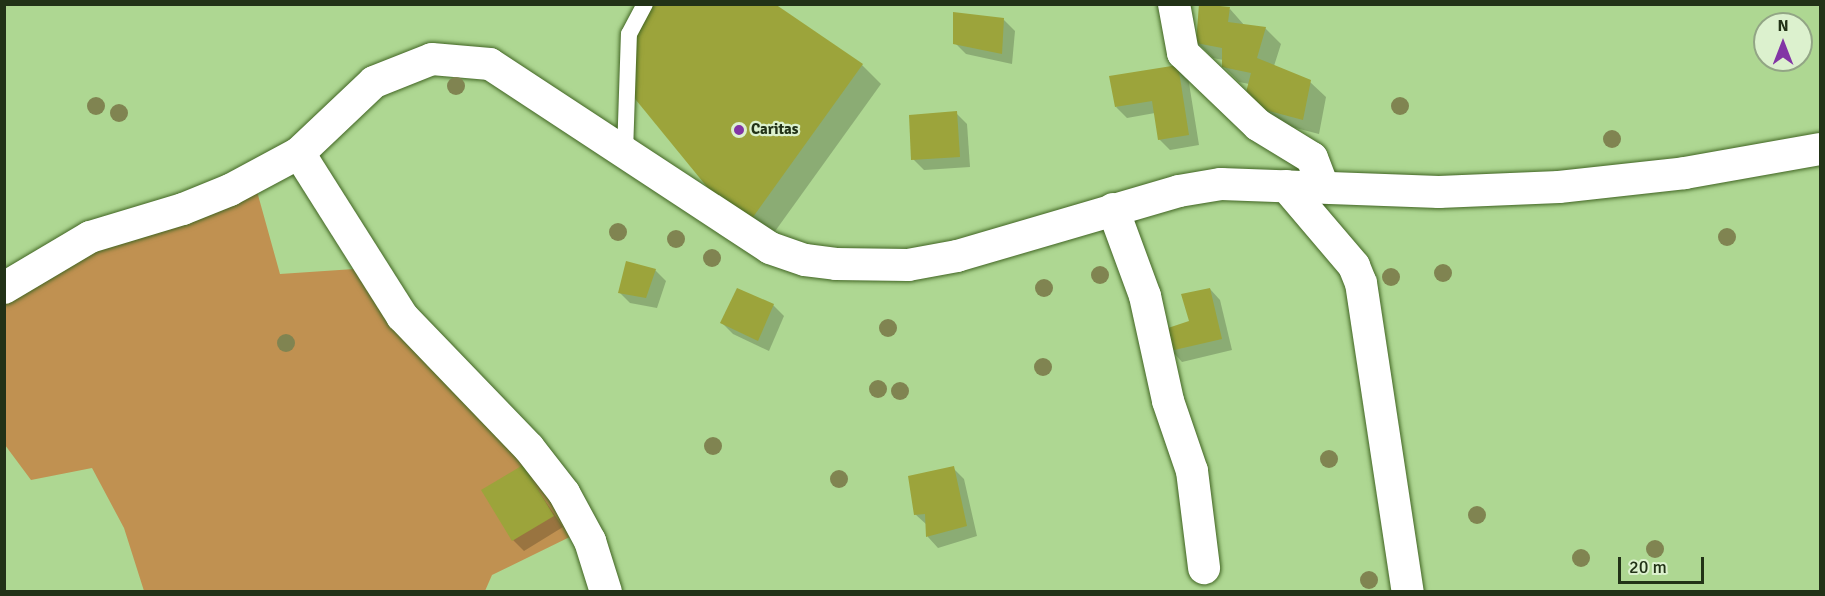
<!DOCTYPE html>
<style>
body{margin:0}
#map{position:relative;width:1825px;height:596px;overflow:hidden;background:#aed792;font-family:Signika,sans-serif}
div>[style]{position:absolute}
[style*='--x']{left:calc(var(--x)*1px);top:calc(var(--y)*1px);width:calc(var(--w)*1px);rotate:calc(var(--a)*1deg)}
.green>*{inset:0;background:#c09151}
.shadow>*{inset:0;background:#0003}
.building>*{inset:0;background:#9ca43b}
.roads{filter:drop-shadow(0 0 2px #416523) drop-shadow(0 0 2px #416523)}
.service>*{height:16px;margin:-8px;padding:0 8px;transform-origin:8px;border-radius:8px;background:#fff}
.minor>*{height:32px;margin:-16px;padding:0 16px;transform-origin:16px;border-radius:16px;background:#fff}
.trees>*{width:18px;height:18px;margin:-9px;border-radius:50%;background:#808451}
.dots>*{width:16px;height:16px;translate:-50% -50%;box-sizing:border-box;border:3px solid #dcf1ce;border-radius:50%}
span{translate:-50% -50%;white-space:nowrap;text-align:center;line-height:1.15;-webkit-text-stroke:4.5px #dcf1ce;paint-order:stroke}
.poi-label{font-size:15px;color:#223217;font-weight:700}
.left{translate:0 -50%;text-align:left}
.frame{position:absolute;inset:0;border:6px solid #223217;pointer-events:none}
.north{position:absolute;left:1753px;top:12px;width:60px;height:60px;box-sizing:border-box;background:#dcf1ce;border:2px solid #92a585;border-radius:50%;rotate:0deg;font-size:16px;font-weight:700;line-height:24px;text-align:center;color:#223217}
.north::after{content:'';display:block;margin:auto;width:21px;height:27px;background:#8235a5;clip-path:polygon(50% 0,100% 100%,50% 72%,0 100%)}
.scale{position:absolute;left:1618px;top:557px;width:86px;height:27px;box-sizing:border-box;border:3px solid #223217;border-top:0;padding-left:8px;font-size:18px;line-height:21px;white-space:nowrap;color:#223217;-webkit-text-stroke:4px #dcf1ce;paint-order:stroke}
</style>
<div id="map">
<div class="green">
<i style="clip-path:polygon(253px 177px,280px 274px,369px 268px,584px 530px,492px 575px,485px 591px,144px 591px,124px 528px,92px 468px,31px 480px,5px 445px,5px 288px)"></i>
</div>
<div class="shadow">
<i style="clip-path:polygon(1230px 9px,1245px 26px,1265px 28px,1281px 44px,1274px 66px,1310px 82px,1326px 97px,1319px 134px,1260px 119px,1249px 84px,1239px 82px,1223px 66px,1223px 60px,1213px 58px,1197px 42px)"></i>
<i style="clip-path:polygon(1004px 20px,1015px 31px,1012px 64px,966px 54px,955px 43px)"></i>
<i style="clip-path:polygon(862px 65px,881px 84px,763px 248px,629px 89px)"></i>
<i style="clip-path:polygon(1177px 66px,1188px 77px,1199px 145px,1170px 150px,1159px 139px,1155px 113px,1127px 118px,1116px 107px)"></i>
<i style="clip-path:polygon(956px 113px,967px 124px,970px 167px,924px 170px,913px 159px)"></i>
<i style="clip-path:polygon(655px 270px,666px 281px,657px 308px,630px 303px,620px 293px)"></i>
<i style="clip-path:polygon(1210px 289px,1220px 300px,1232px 350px,1182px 362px,1172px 351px)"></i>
<i style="clip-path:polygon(773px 305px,784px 316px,769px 351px,733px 334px,722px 323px)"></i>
<i style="clip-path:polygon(522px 467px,563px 527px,524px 551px,513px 540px)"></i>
<i style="clip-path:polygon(953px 468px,964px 479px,977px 536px,938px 548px,928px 537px,927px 525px,915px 514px)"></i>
</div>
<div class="building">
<i style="clip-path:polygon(645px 4px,775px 4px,863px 64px,743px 231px,627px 89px,629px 45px)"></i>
<i style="clip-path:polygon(1199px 4px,1230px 7px,1228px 22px,1266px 27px,1257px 58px,1311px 80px,1303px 120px,1243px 104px,1251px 73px,1222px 67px,1222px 48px,1196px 43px)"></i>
<i style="clip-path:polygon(953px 12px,1004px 18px,1002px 54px,953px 44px)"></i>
<i style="clip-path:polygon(1178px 65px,1189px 135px,1158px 140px,1152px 101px,1115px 107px,1109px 76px)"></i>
<i style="clip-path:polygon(957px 111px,960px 157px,911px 160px,909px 115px)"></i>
<i style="clip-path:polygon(626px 261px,656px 269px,646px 298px,618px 293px)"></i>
<i style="clip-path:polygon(737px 288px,774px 304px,758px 341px,720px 323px)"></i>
<i style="clip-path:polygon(1210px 288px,1222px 339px,1170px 351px,1165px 329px,1189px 321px,1181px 294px)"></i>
<i style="clip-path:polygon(523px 465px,554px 516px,512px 541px,481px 490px)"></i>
<i style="clip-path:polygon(954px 466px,967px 526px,926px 537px,925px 514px,914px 515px,908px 476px)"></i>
</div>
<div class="roads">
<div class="service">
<i style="--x:625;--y:153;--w:119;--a:-88.1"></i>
<i style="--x:629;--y:34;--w:34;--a:-62"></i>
</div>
<div class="minor">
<i style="--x:1174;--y:4;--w:50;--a:79.6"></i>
<i style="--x:1183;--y:53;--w:104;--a:43.8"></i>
<i style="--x:1258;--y:125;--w:63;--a:31.4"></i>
<i style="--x:1312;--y:158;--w:31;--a:69"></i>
<i style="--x:299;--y:153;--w:193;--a:57.7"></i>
<i style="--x:402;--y:316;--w:183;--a:46.1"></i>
<i style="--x:529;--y:448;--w:57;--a:52.1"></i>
<i style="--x:564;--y:493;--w:55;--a:61.6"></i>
<i style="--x:590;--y:541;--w:53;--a:72.6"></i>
<i style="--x:1286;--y:186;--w:105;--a:49.6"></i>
<i style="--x:1354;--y:266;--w:18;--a:68"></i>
<i style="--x:1361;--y:283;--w:313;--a:81.4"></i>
<i style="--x:1113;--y:209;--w:93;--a:69.8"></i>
<i style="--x:1145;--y:296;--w:107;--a:77.6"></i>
<i style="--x:1168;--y:401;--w:74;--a:71.1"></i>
<i style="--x:1192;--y:471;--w:98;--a:82.9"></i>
<i style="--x:4;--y:288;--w:100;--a:-30.7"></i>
<i style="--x:90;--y:237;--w:97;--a:-16.8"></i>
<i style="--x:183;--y:209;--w:51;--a:-22"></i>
<i style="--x:230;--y:190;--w:78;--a:-28.2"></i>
<i style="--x:299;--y:153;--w:103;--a:-43.4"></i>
<i style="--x:374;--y:82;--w:62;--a:-21.6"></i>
<i style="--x:432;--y:59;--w:58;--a:4.9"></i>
<i style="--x:490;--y:64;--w:335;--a:33.3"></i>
<i style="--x:770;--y:248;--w:37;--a:19"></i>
<i style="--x:805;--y:260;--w:31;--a:7"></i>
<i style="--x:836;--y:264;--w:72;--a:0.8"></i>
<i style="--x:908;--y:265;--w:50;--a:-10.4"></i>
<i style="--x:957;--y:256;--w:231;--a:-16.3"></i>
<i style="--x:1179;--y:191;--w:43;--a:-9.5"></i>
<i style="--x:1221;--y:184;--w:218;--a:2.1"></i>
<i style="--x:1439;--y:192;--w:120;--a:-2.4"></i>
<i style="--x:1559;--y:187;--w:127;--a:-6.3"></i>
<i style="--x:1685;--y:173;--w:137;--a:-10.1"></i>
</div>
</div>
<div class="trees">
<i style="left:456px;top:86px"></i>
<i style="left:96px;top:106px"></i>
<i style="left:1400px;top:106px"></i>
<i style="left:119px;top:113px"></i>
<i style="left:1612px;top:139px"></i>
<i style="left:618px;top:232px"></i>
<i style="left:1727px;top:237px"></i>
<i style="left:676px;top:239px"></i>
<i style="left:712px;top:258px"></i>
<i style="left:1443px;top:273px"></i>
<i style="left:1100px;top:275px"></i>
<i style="left:1391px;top:277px"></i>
<i style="left:1044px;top:288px"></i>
<i style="left:888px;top:328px"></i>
<i style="left:286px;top:343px"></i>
<i style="left:1043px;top:367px"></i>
<i style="left:878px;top:389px"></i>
<i style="left:900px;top:391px"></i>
<i style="left:713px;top:446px"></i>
<i style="left:1329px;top:459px"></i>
<i style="left:839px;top:479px"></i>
<i style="left:1477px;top:515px"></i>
<i style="left:1655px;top:549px"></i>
<i style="left:1581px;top:558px"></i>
<i style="left:1369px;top:580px"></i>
</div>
<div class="dots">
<i style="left:739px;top:130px;background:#8235a5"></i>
</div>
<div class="poi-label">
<span class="left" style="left:751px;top:130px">Caritas</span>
</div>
<div class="frame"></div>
<div class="north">N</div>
<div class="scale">20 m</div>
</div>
